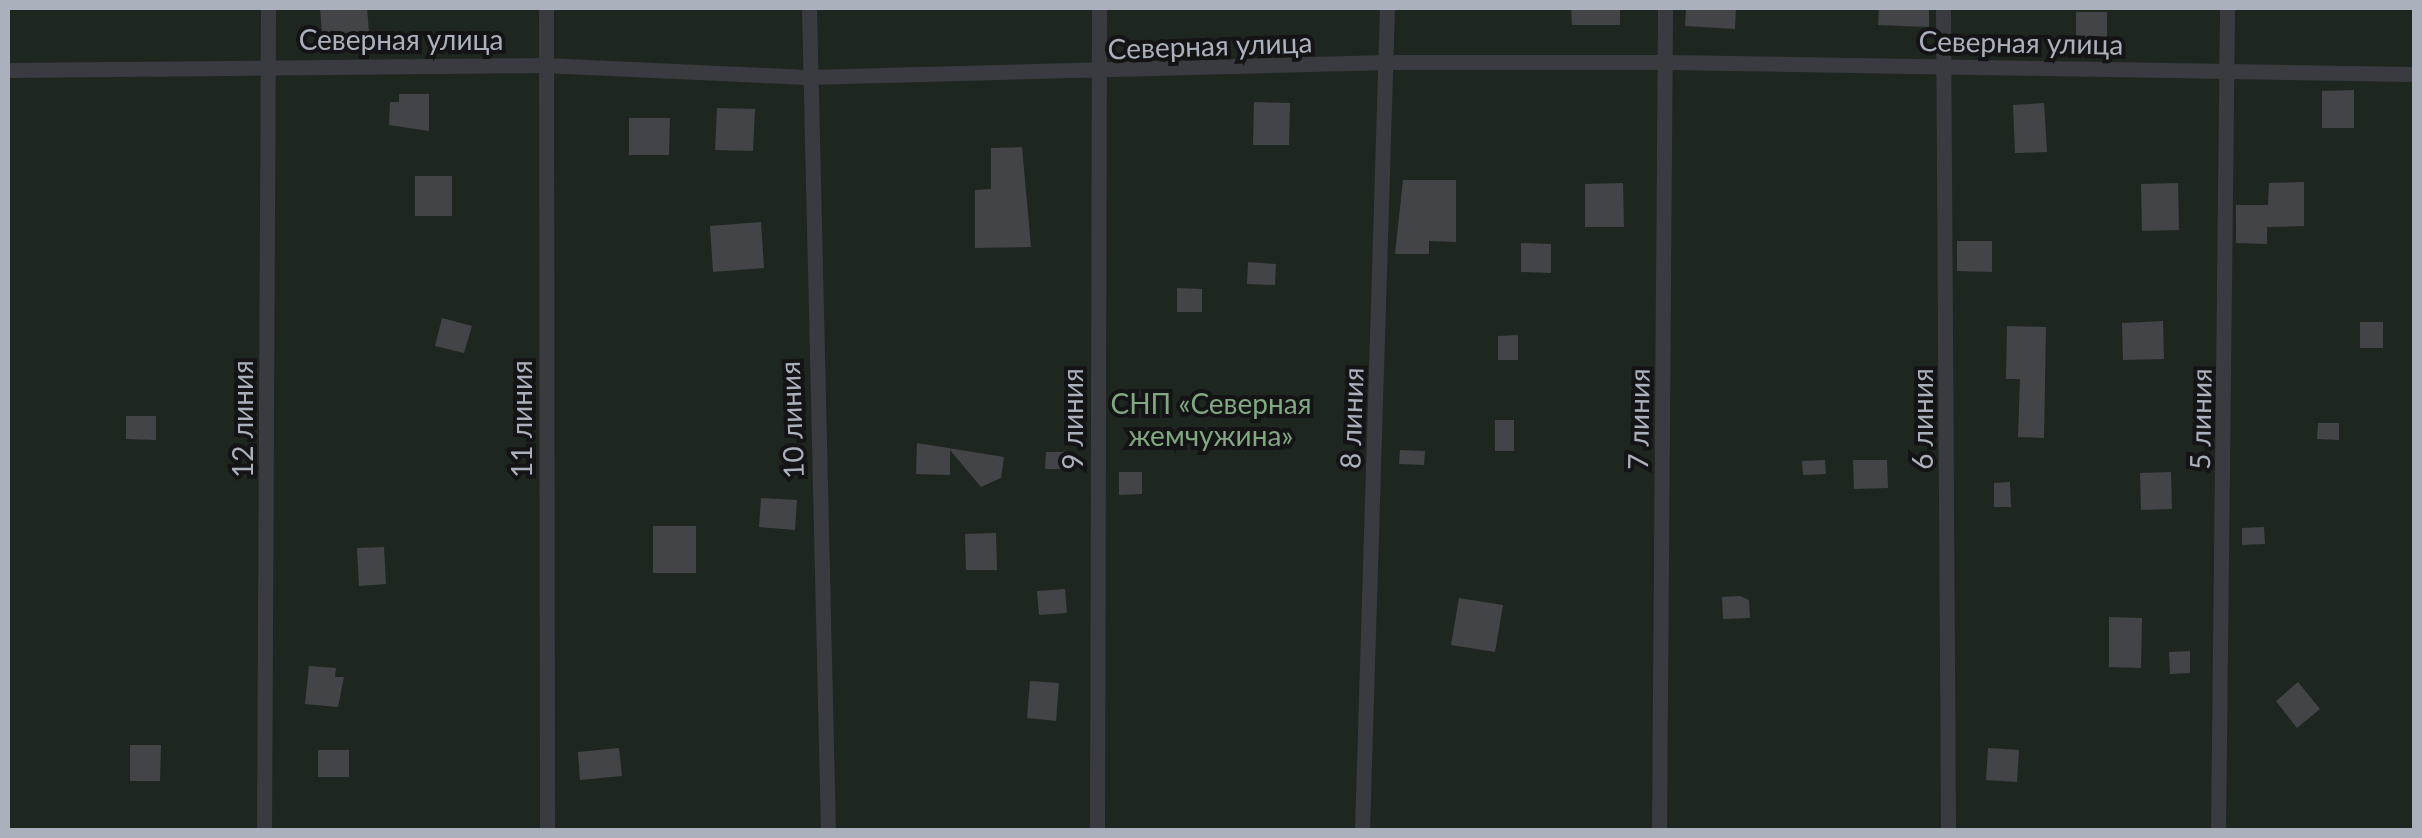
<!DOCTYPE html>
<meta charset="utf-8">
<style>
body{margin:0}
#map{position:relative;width:2422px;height:838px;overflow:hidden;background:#19191b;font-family:Lato,sans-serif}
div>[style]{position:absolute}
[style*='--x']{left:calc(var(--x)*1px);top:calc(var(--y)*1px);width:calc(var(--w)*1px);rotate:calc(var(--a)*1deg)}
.green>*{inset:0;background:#1e271f}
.building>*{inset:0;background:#434448}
.minor>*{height:15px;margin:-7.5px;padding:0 7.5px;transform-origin:7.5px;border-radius:7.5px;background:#393b41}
span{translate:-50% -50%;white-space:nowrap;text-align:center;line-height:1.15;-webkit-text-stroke:8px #141416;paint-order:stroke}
.street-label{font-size:28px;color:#aab1bc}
.park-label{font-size:28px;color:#81a880}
.frame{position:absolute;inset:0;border:10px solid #aab1bc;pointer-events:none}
</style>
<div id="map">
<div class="green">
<i style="clip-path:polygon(8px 8px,2414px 8px,2414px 830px,8px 830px)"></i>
</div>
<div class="building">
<i style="clip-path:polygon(320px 8px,367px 8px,369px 32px,322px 34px)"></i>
<i style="clip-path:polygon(1571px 8px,1620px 8px,1620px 25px,1572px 25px)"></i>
<i style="clip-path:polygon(1686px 8px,1736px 8px,1735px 29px,1685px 26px)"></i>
<i style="clip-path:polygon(1879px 8px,1929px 8px,1929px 27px,1878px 25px)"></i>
<i style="clip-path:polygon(2076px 12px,2107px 12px,2107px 49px,2076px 49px)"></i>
<i style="clip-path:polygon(2354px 90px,2354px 128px,2322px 128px,2322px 91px)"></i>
<i style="clip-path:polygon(399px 94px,429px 94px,429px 131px,389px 125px,390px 102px,399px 102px)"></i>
<i style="clip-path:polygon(1254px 102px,1290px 103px,1289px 145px,1253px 145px)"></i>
<i style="clip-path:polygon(2044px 103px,2047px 152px,2015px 153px,2013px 105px)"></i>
<i style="clip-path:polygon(717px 108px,755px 109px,753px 151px,715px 150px)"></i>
<i style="clip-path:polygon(629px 118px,670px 118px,669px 155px,629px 155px)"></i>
<i style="clip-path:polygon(1022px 147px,1031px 247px,975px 248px,975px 190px,991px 189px,991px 148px)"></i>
<i style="clip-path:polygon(415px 176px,452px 176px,452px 216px,415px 216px)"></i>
<i style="clip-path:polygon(1403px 180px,1456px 180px,1456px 242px,1429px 241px,1429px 254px,1395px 254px)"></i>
<i style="clip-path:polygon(2304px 182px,2304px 226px,2267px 227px,2267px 244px,2236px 243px,2236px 205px,2268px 205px,2269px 183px)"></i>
<i style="clip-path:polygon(1623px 183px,1624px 227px,1585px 227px,1585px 184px)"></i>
<i style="clip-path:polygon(2178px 183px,2179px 230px,2142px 231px,2141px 184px)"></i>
<i style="clip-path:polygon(761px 222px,764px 268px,713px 272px,710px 226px)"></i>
<i style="clip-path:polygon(1957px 241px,1992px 241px,1992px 272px,1957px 271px)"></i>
<i style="clip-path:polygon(1521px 243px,1551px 244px,1551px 273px,1521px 272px)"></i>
<i style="clip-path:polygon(1248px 262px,1276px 264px,1275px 285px,1247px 284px)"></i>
<i style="clip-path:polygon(1177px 288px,1202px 289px,1202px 312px,1177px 312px)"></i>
<i style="clip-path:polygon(442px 318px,472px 326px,464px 353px,435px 346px)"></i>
<i style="clip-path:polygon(2163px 321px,2164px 359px,2123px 360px,2122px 323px)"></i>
<i style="clip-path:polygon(2360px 322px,2383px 322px,2383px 348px,2360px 348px)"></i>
<i style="clip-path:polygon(2007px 326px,2046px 327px,2044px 438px,2018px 437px,2020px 379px,2006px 379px)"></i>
<i style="clip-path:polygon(1518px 335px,1518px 360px,1498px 360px,1498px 336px)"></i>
<i style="clip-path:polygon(126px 416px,156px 416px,156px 440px,126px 439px)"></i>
<i style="clip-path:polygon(1495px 420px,1514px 420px,1514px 451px,1495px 451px)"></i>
<i style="clip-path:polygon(2318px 423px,2339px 423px,2339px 440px,2317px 439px)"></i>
<i style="clip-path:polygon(917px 443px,1004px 457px,1001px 478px,981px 487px,950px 450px,950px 475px,916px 474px)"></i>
<i style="clip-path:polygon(1400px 450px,1425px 451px,1424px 465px,1399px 464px)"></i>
<i style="clip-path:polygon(1046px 452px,1064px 452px,1064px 469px,1045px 469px)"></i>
<i style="clip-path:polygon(1825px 460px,1826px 474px,1803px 475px,1802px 461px)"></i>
<i style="clip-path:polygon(1853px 460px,1887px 460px,1888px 488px,1854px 489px)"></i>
<i style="clip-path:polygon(1119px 472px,1142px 472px,1142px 494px,1119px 495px)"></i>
<i style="clip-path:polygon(2171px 472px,2172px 509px,2141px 510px,2140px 473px)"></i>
<i style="clip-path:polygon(2010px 482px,2011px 507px,1994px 507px,1994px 483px)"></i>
<i style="clip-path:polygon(761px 498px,797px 500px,795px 530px,759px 527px)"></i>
<i style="clip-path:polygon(653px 526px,696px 526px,696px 573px,653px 573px)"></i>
<i style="clip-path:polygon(2264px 527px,2265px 544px,2242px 545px,2242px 528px)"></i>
<i style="clip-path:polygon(996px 533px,997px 570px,966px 570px,965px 534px)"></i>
<i style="clip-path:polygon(384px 547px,386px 584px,359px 586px,357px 548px)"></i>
<i style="clip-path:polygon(1065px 589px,1067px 613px,1039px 615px,1037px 591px)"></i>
<i style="clip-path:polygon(1740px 596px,1749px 600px,1750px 618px,1723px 619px,1722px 597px)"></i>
<i style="clip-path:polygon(1459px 598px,1503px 605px,1495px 652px,1451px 645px)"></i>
<i style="clip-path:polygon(2109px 617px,2142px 618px,2141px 668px,2109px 667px)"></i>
<i style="clip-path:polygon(2190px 651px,2190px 673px,2170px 674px,2169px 652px)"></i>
<i style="clip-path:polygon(309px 666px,336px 668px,335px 677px,344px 677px,338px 707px,305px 704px)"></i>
<i style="clip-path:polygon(1030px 681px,1059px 683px,1056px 721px,1027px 718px)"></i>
<i style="clip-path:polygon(2298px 682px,2320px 709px,2297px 728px,2276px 701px)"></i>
<i style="clip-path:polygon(130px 745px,161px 745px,160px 781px,130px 781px)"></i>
<i style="clip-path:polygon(619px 748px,622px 776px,580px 780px,578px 752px)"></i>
<i style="clip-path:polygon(1988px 748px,2019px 750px,2017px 782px,1986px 780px)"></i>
<i style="clip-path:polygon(318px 750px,349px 750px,349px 777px,318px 777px)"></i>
</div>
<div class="minor">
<i style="--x:546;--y:8;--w:822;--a:89.93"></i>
<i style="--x:809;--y:8;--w:822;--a:88.68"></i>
<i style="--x:1943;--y:8;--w:822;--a:89.65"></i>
<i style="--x:8;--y:70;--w:536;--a:-0.53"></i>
<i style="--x:544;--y:65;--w:263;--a:2.6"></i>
<i style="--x:807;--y:77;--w:582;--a:-1.48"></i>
<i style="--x:1389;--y:62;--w:278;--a:0"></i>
<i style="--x:1667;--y:62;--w:747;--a:0.92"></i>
<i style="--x:264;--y:830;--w:822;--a:-89.72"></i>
<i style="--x:1097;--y:830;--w:822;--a:-89.86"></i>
<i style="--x:1362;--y:830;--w:822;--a:-88.26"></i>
<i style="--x:1659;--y:830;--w:822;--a:-89.58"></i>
<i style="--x:2218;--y:830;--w:822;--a:-89.37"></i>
</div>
<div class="street-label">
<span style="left:401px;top:39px">Северная улица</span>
<span style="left:2021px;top:42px;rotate:1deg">Северная улица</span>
<span style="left:1210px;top:45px;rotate:-2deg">Северная улица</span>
<span style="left:1351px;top:418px;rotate:-88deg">8 линия</span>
<span style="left:242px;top:419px;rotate:-90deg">12 линия</span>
<span style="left:521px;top:419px;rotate:-90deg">11 линия</span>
<span style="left:1072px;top:419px;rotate:-90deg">9 линия</span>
<span style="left:1638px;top:419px;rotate:-89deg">7 линия</span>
<span style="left:1922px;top:419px;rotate:-90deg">6 линия</span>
<span style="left:2200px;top:419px;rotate:-89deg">5 линия</span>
<span style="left:791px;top:420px;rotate:-92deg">10 линия</span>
</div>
<div class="park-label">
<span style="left:1211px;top:419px">СНП «Северная<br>жемчужина»</span>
</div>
<div class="frame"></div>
</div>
